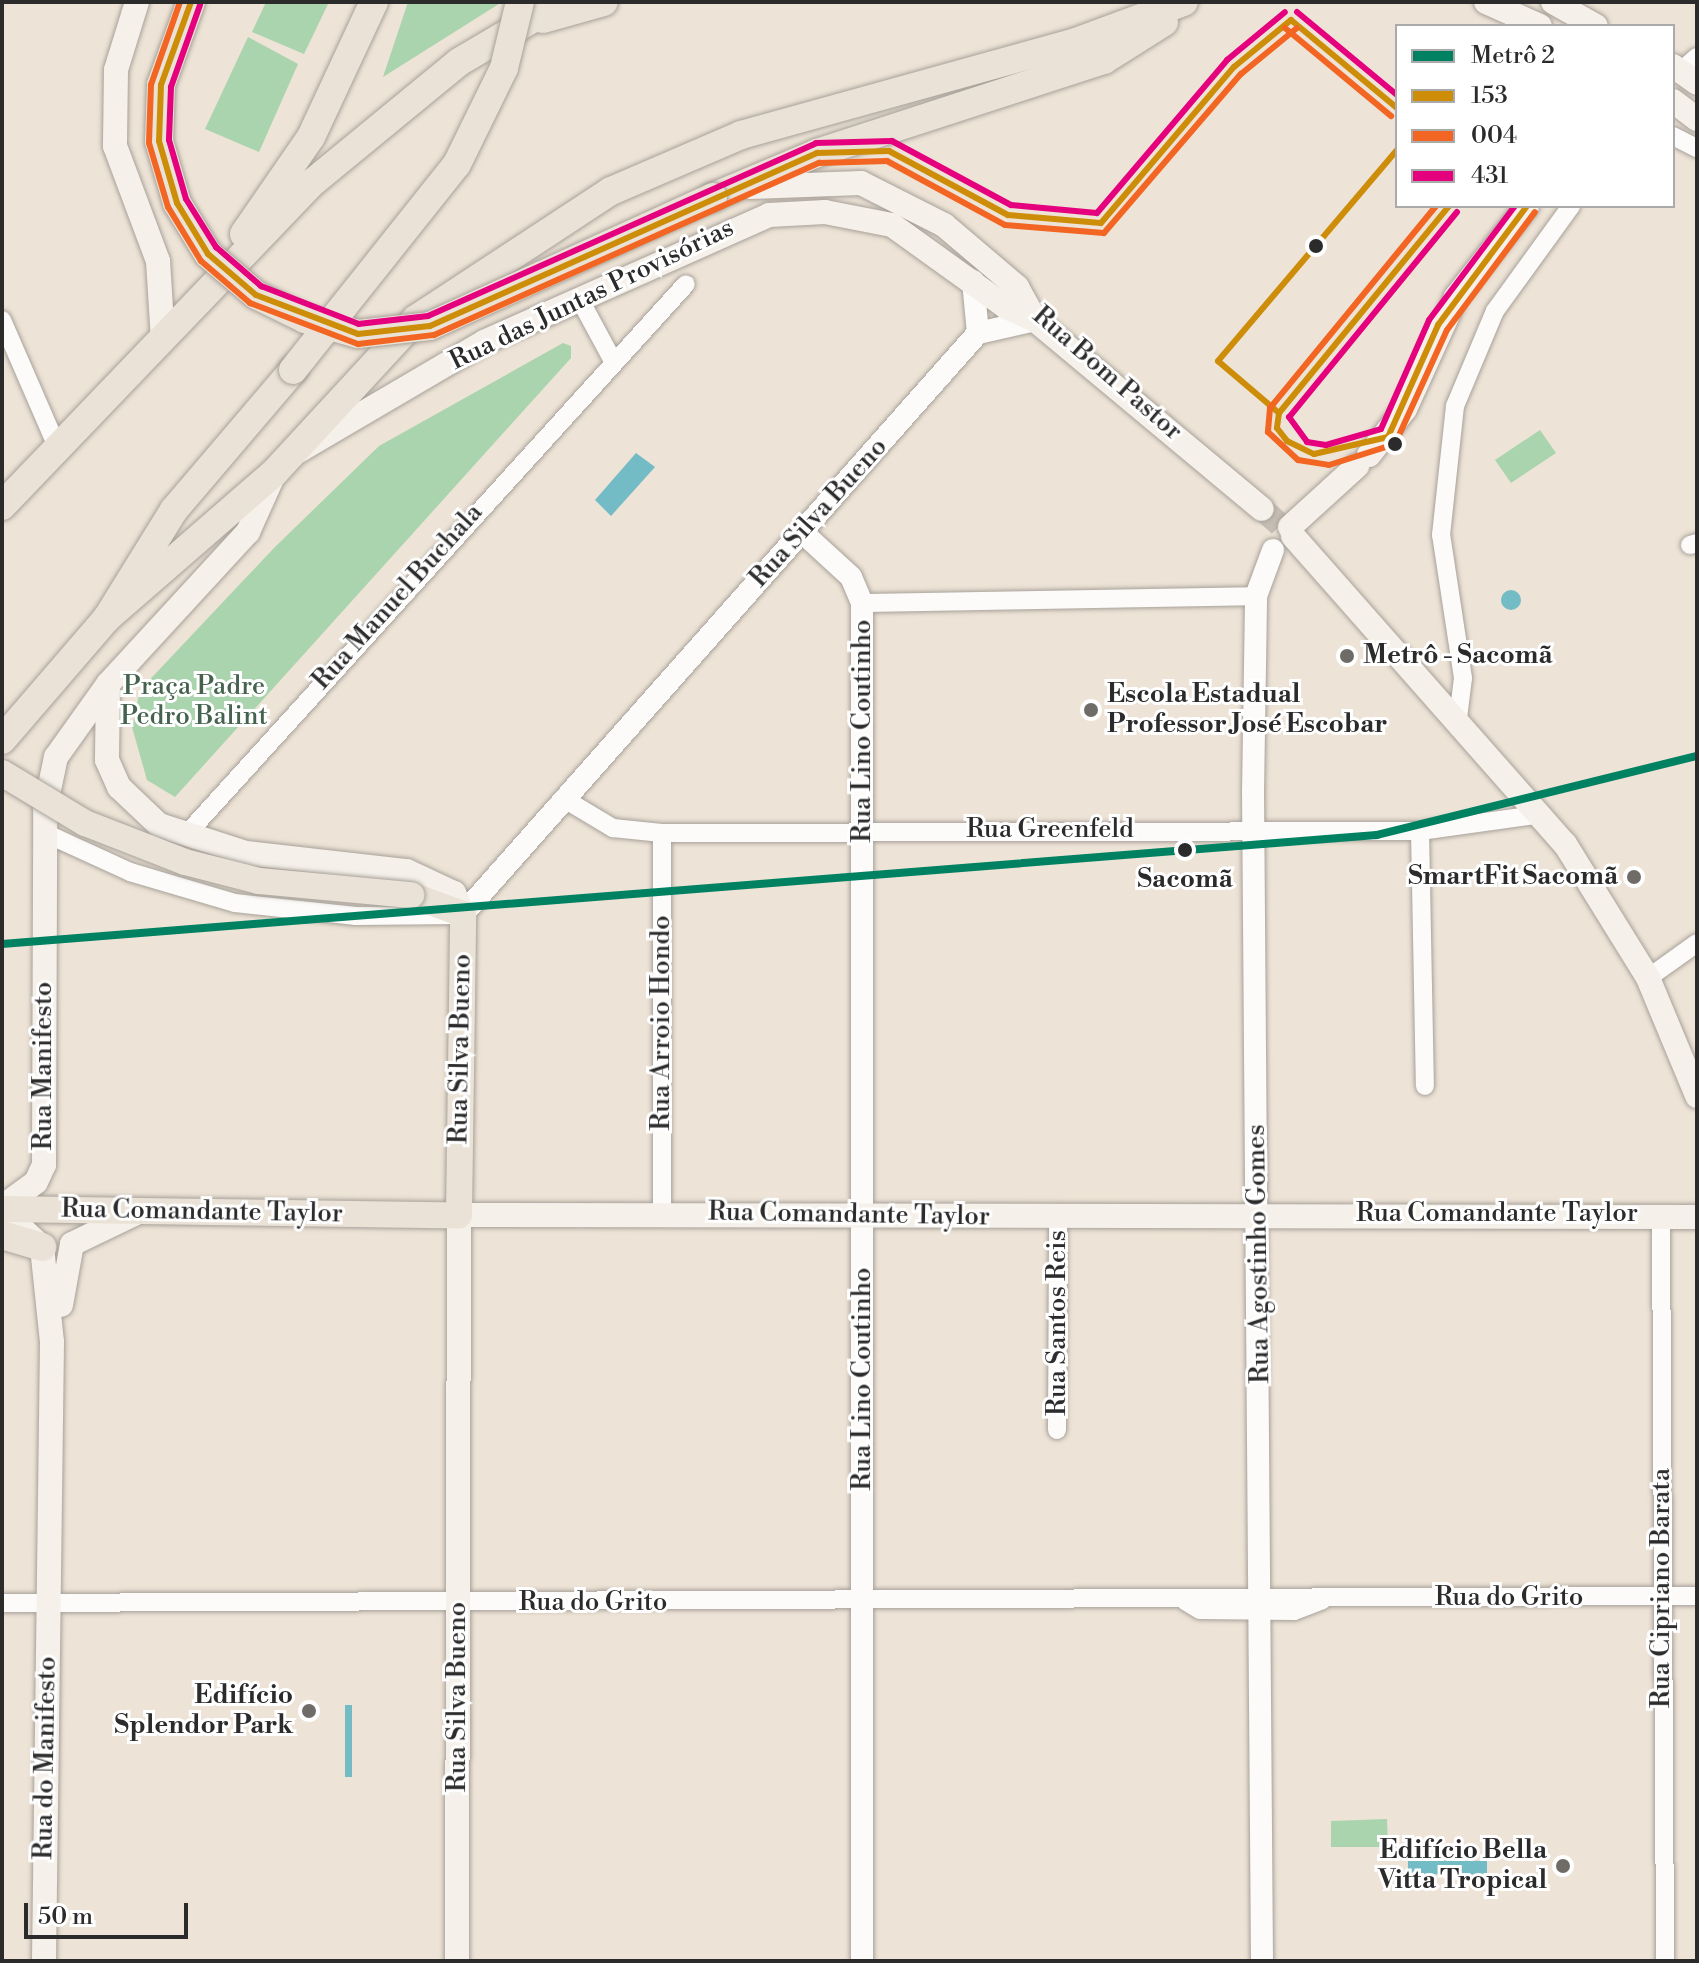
<!DOCTYPE html>
<meta charset="utf-8">
<style>
body{margin:0}
#map{position:relative;width:1699px;height:1963px;overflow:hidden;background:#ede3d6;font-family:"Libre Bodoni",serif}
div>[style]{position:absolute}
[style*='--x']{left:calc(var(--x)*1px);top:calc(var(--y)*1px);width:calc(var(--w)*1px);rotate:calc(var(--a)*1deg)}
.green>*{inset:0;background:#aad4ad}
.water>*{inset:0;background:#73bbc5}
.round{border-radius:50%}
.secondary-tunnel>*{height:24px;margin-top:-12px;transform-origin:0;background:repeating-linear-gradient(90deg,#c6beb4 0 24px,transparent 0 36px)}
.roads{filter:drop-shadow(0 0 2px #a7a19a) drop-shadow(0 0 2px #a7a19a)}
.minor>*{height:18px;margin:-9px;padding:0 9px;transform-origin:9px;border-radius:9px;background:#fcfbf9}
.tertiary>*{height:22px;margin:-11px;padding:0 11px;transform-origin:11px;border-radius:11px;background:#fcfbf9}
.secondary>*{height:24px;margin:-12px;padding:0 12px;transform-origin:12px;border-radius:12px;background:#f5f1ea}
.primary>*{height:26px;margin:-13px;padding:0 13px;transform-origin:13px;border-radius:13px;background:#eae2d6}
.trunk>*{height:28px;margin:-14px;padding:0 14px;transform-origin:14px;border-radius:14px;background:#eae2d6}
.bridges{filter:drop-shadow(0 0 2px #a7a19a) drop-shadow(0 0 2px #a7a19a)}
.primary-bridge>*{height:26px;margin:-13px;padding:0 13px;transform-origin:13px;border-radius:13px;background:#eae2d6}
.trunk-bridge>*{height:28px;margin:-14px;padding:0 14px;transform-origin:14px;border-radius:14px;background:#eae2d6}
.bus-1>*{height:6px;margin:-3px;padding:0 3px;transform-origin:3px;border-radius:3px;background:#ce8d09}
.bus-2>*{height:6px;margin:-3px;padding:0 3px;transform-origin:3px;border-radius:3px;background:#f26522}
.bus-3>*{height:6px;margin:-3px;padding:0 3px;transform-origin:3px;border-radius:3px;background:#e5007d}
.metro-1>*{height:8px;margin:-4px;padding:0 4px;transform-origin:4px;border-radius:4px;background:#008162}
.dots>*{width:22px;height:22px;translate:-50% -50%;box-sizing:border-box;border:4px solid #fff;border-radius:50%}
span{translate:-50% -50%;white-space:nowrap;text-align:center;line-height:1.15;-webkit-text-stroke:6px #fff;paint-order:stroke}
.street-label{font-size:26px;color:#2b2b2b}
.poi-label{font-size:26px;color:#2b2b2b;font-weight:700}
.left{translate:0 -50%;text-align:left}
.right{translate:-100% -50%;text-align:right}
.park-label{font-size:26px;color:#44624d}
.stop-label{font-size:26px;color:#2b2b2b;font-weight:700}
.frame{position:absolute;inset:0;border:4px solid #2b2b2b;pointer-events:none}
.legend{position:absolute;left:1395px;top:24px;width:280px;height:184px;box-sizing:border-box;background:#fff;border:2px solid #aaa;margin:0;padding:10px 14px;list-style:none;font-size:24px;color:#2b2b2b}
.legend li{display:flex;align-items:center;gap:16px;height:40px}
.legend b{width:40px;border:2px solid #aaa}
.scale{position:absolute;left:24px;top:1903px;width:164px;height:36px;box-sizing:border-box;border:4px solid #2b2b2b;border-top:0;padding-left:10px;font-size:24px;line-height:28px;white-space:nowrap;color:#2b2b2b;-webkit-text-stroke:6px #fff;paint-order:stroke}
</style>
<div id="map">
<div class="green">
<i style="clip-path:polygon(266px 2px,329px 2px,304px 54px,252px 32px)"></i>
<i style="clip-path:polygon(408px 2px,502px 2px,383px 77px)"></i>
<i style="clip-path:polygon(248px 37px,298px 64px,259px 152px,205px 129px)"></i>
<i style="clip-path:polygon(563px 343px,571px 346px,571px 358px,175px 797px,147px 780px,132px 727px,140px 690px,274px 548px,379px 446px)"></i>
<i style="clip-path:polygon(1540px 430px,1556px 453px,1511px 483px,1495px 460px)"></i>
<i style="clip-path:polygon(1387px 1819px,1388px 1847px,1331px 1847px,1331px 1821px)"></i>
</div>
<div class="water">
<i style="clip-path:polygon(636px 453px,655px 467px,611px 516px,595px 500px)"></i>
<i class="round" style="left:1501px;top:590px;width:20px;height:20px"></i>
<i style="clip-path:polygon(345px 1705px,352px 1705px,352px 1777px,345px 1777px)"></i>
<i style="clip-path:polygon(1408px 1860px,1487px 1861px,1487px 1875px,1408px 1874px)"></i>
</div>
<div class="secondary-tunnel">
<i style="--x:1262;--y:509;--w:41;--a:41.1"></i>
</div>
<div class="roads">
<div class="minor">
<i style="--x:1682;--y:70;--w:20;--a:-41"></i>
<i style="--x:1673;--y:136;--w:27;--a:27"></i>
<i style="--x:579;--y:298;--w:72;--a:61.6"></i>
<i style="--x:2;--y:320;--w:141;--a:66.5"></i>
<i style="--x:1690;--y:545;--w:7;--a:-16"></i>
<i style="--x:862;--y:603;--w:394;--a:-1"></i>
<i style="--x:1458;--y:718;--w:40;--a:-82.9"></i>
<i style="--x:1463;--y:678;--w:145;--a:-98.7"></i>
<i style="--x:1441;--y:535;--w:130;--a:-83.8"></i>
<i style="--x:1455;--y:406;--w:103;--a:-67.2"></i>
<i style="--x:1495;--y:311;--w:130;--a:-54.1"></i>
<i style="--x:566;--y:800;--w:55;--a:30.8"></i>
<i style="--x:613;--y:828;--w:49;--a:5.8"></i>
<i style="--x:662;--y:833;--w:758;--a:-0.15"></i>
<i style="--x:1420;--y:831;--w:123;--a:-7.9"></i>
<i style="--x:1420;--y:831;--w:255;--a:88.9"></i>
<i style="--x:45;--y:833;--w:94;--a:24.6"></i>
<i style="--x:130;--y:872;--w:109;--a:16.4"></i>
<i style="--x:235;--y:903;--w:122;--a:6.1"></i>
<i style="--x:356;--y:916;--w:104;--a:-0.6"></i>
<i style="--x:185;--y:836;--w:745;--a:-47.77"></i>
<i style="--x:1648;--y:978;--w:60;--a:-35.5"></i>
<i style="--x:662;--y:1213;--w:380;--a:-90"></i>
<i style="--x:1661;--y:1214;--w:747;--a:89.69"></i>
<i style="--x:1057;--y:1430;--w:214;--a:-89.7"></i>
<i style="--x:1185;--y:1601;--w:17;--a:31"></i>
<i style="--x:1200;--y:1610;--w:94;--a:0.6"></i>
<i style="--x:1294;--y:1611;--w:30;--a:-21"></i>
<i style="--x:2;--y:1603;--w:1695;--a:-0.24"></i>
</div>
<div class="tertiary">
<i style="--x:973;--y:281;--w:52;--a:84.5"></i>
<i style="--x:803;--y:533;--w:65;--a:42.5"></i>
<i style="--x:851;--y:577;--w:28;--a:67"></i>
<i style="--x:862;--y:603;--w:1358;--a:90"></i>
<i style="--x:463;--y:914;--w:776;--a:-48.45"></i>
<i style="--x:978;--y:333;--w:58;--a:-12.8"></i>
<i style="--x:1262;--y:1961;--w:1168;--a:-90.44"></i>
<i style="--x:1253;--y:793;--w:197;--a:-89.1"></i>
<i style="--x:1256;--y:596;--w:49;--a:-69.7"></i>
</div>
<div class="secondary">
<i style="--x:137;--y:2;--w:71;--a:107.2"></i>
<i style="--x:116;--y:70;--w:76;--a:90.8"></i>
<i style="--x:115;--y:146;--w:123;--a:69.5"></i>
<i style="--x:158;--y:261;--w:79;--a:86.4"></i>
<i style="--x:1486;--y:2;--w:59;--a:24"></i>
<i style="--x:1553;--y:2;--w:49;--a:29.2"></i>
<i style="--x:1673;--y:66;--w:29;--a:35"></i>
<i style="--x:1673;--y:101;--w:30;--a:37"></i>
<i style="--x:751;--y:187;--w:110;--a:-2.1"></i>
<i style="--x:861;--y:183;--w:93;--a:26.8"></i>
<i style="--x:944;--y:225;--w:96;--a:40.3"></i>
<i style="--x:1017;--y:287;--w:38;--a:61"></i>
<i style="--x:1035;--y:320;--w:295;--a:39.8"></i>
<i style="--x:295;--y:453;--w:219;--a:-30.4"></i>
<i style="--x:484;--y:342;--w:312;--a:-24"></i>
<i style="--x:769;--y:215;--w:56;--a:-3.1"></i>
<i style="--x:825;--y:212;--w:68;--a:11"></i>
<i style="--x:892;--y:225;--w:140;--a:35.7"></i>
<i style="--x:1006;--y:307;--w:32;--a:24"></i>
<i style="--x:1369;--y:455;--w:58;--a:-52"></i>
<i style="--x:1405;--y:409;--w:123;--a:-65.5"></i>
<i style="--x:1456;--y:297;--w:115;--a:-52"></i>
<i style="--x:1290;--y:527;--w:91;--a:-42.3"></i>
<i style="--x:1293;--y:536;--w:411;--a:48.6"></i>
<i style="--x:1565;--y:844;--w:158;--a:58.2"></i>
<i style="--x:1648;--y:978;--w:128;--a:67.4"></i>
<i style="--x:108;--y:686;--w:74;--a:90.8"></i>
<i style="--x:107;--y:760;--w:30;--a:66"></i>
<i style="--x:119;--y:787;--w:55;--a:43.5"></i>
<i style="--x:159;--y:825;--w:91;--a:17.8"></i>
<i style="--x:246;--y:853;--w:162;--a:6.4"></i>
<i style="--x:407;--y:871;--w:52;--a:25.1"></i>
<i style="--x:454;--y:893;--w:23;--a:67"></i>
<i style="--x:2;--y:1207;--w:42;--a:-36.3"></i>
<i style="--x:36;--y:1182;--w:19;--a:-65"></i>
<i style="--x:44;--y:1165;--w:356;--a:-89.8"></i>
<i style="--x:45;--y:809;--w:53;--a:-78.1"></i>
<i style="--x:56;--y:757;--w:90;--a:-54.5"></i>
<i style="--x:108;--y:684;--w:207;--a:-47.4"></i>
<i style="--x:248;--y:532;--w:66;--a:-65.8"></i>
<i style="--x:2;--y:1210;--w:54;--a:42.8"></i>
<i style="--x:42;--y:1247;--w:96;--a:84"></i>
<i style="--x:52;--y:1342;--w:619;--a:90.74"></i>
<i style="--x:61;--y:1305;--w:62;--a:-79.8"></i>
<i style="--x:72;--y:1244;--w:71;--a:-25.8"></i>
<i style="--x:457;--y:1961;--w:746;--a:-89.85"></i>
<i style="--x:459;--y:1215;--w:1238;--a:0.09"></i>
</div>
<div class="primary">
<i style="--x:2;--y:1209;--w:457;--a:0.8"></i>
<i style="--x:459;--y:1215;--w:301;--a:-89.2"></i>
<i style="--x:463;--y:914;--w:55;--a:-159.9"></i>
</div>
<div class="trunk">
<i style="--x:543;--y:19;--w:63;--a:-15.6"></i>
<i style="--x:713;--y:197;--w:113;--a:-22.9"></i>
<i style="--x:817;--y:153;--w:302;--a:-18"></i>
<i style="--x:1104;--y:60;--w:71;--a:-32.3"></i>
<i style="--x:244;--y:234;--w:118;--a:-55.4"></i>
<i style="--x:311;--y:137;--w:149;--a:-65"></i>
<i style="--x:2;--y:506;--w:449;--a:-46.2"></i>
<i style="--x:313;--y:182;--w:189;--a:-39.4"></i>
<i style="--x:459;--y:62;--w:118;--a:-30.5"></i>
<i style="--x:107;--y:618;--w:223;--a:-41"></i>
<i style="--x:275;--y:472;--w:208;--a:-47.3"></i>
<i style="--x:416;--y:319;--w:233;--a:-33.3"></i>
<i style="--x:611;--y:191;--w:142;--a:-23.3"></i>
<i style="--x:741;--y:135;--w:345;--a:-15.5"></i>
<i style="--x:1073;--y:43;--w:118;--a:-20.3"></i>
<i style="--x:2;--y:740;--w:161;--a:-49.3"></i>
<i style="--x:107;--y:618;--w:127;--a:-58.2"></i>
<i style="--x:174;--y:510;--w:184;--a:-49.6"></i>
<i style="--x:2;--y:1235;--w:42;--a:16.7"></i>
</div>
</div>
<div class="bridges">
<div class="primary-bridge">
<i style="--x:2;--y:773;--w:97;--a:31.1"></i>
<i style="--x:85;--y:823;--w:107;--a:21.3"></i>
<i style="--x:185;--y:862;--w:76;--a:14.4"></i>
<i style="--x:259;--y:881;--w:153;--a:5.3"></i>
</div>
<div class="trunk-bridge">
<i style="--x:191;--y:2;--w:88;--a:109.9"></i>
<i style="--x:161;--y:85;--w:56;--a:92"></i>
<i style="--x:159;--y:141;--w:65;--a:73.8"></i>
<i style="--x:177;--y:203;--w:60;--a:58.7"></i>
<i style="--x:208;--y:254;--w:63;--a:40.5"></i>
<i style="--x:256;--y:295;--w:55;--a:26.1"></i>
<i style="--x:305;--y:319;--w:55;--a:15.8"></i>
<i style="--x:358;--y:334;--w:72;--a:-6.3"></i>
<i style="--x:430;--y:326;--w:311;--a:-24.5"></i>
<i style="--x:293;--y:370;--w:263;--a:-51.5"></i>
<i style="--x:457;--y:164;--w:107;--a:-63.9"></i>
<i style="--x:504;--y:68;--w:68;--a:-76.4"></i>
</div>
</div>
<div class="bus-1">
<i style="--x:191;--y:2;--w:88;--a:109.9"></i>
<i style="--x:161;--y:85;--w:56;--a:92"></i>
<i style="--x:159;--y:141;--w:65;--a:73.8"></i>
<i style="--x:177;--y:203;--w:60;--a:58.7"></i>
<i style="--x:208;--y:254;--w:63;--a:40.5"></i>
<i style="--x:256;--y:295;--w:109;--a:20.9"></i>
<i style="--x:358;--y:334;--w:72;--a:-6.3"></i>
<i style="--x:430;--y:326;--w:424;--a:-24.1"></i>
<i style="--x:817;--y:153;--w:72;--a:-1.6"></i>
<i style="--x:889;--y:151;--w:135;--a:28.3"></i>
<i style="--x:1008;--y:215;--w:93;--a:4.9"></i>
<i style="--x:1101;--y:223;--w:205;--a:-49.6"></i>
<i style="--x:1234;--y:67;--w:74;--a:-39.5"></i>
<i style="--x:1291;--y:20;--w:138;--a:39.7"></i>
<i style="--x:1279;--y:413;--w:15;--a:98"></i>
<i style="--x:1277;--y:428;--w:16;--a:52"></i>
<i style="--x:1287;--y:441;--w:30;--a:26"></i>
<i style="--x:1314;--y:454;--w:76;--a:-12.9"></i>
<i style="--x:1388;--y:437;--w:123;--a:-65.9"></i>
<i style="--x:1438;--y:325;--w:149;--a:-53.2"></i>
<i style="--x:1279;--y:413;--w:80;--a:-139.6"></i>
<i style="--x:1218;--y:361;--w:277;--a:-49.7"></i>
<i style="--x:1279;--y:413;--w:268;--a:-50.6"></i>
</div>
<div class="bus-2">
<i style="--x:180;--y:2;--w:88;--a:109.3"></i>
<i style="--x:151;--y:85;--w:58;--a:92"></i>
<i style="--x:149;--y:143;--w:67;--a:73.5"></i>
<i style="--x:168;--y:207;--w:63;--a:58.6"></i>
<i style="--x:201;--y:261;--w:65;--a:40.6"></i>
<i style="--x:250;--y:303;--w:116;--a:20.8"></i>
<i style="--x:358;--y:344;--w:77;--a:-6.8"></i>
<i style="--x:434;--y:335;--w:422;--a:-24.1"></i>
<i style="--x:819;--y:163;--w:68;--a:-1.7"></i>
<i style="--x:887;--y:161;--w:134;--a:28.5"></i>
<i style="--x:1005;--y:225;--w:99;--a:4.6"></i>
<i style="--x:1104;--y:233;--w:210;--a:-49.3"></i>
<i style="--x:1241;--y:74;--w:72;--a:-39.4"></i>
<i style="--x:1285;--y:28;--w:138;--a:39.7"></i>
<i style="--x:1436;--y:206;--w:261;--a:129.4"></i>
<i style="--x:1270;--y:408;--w:24;--a:95"></i>
<i style="--x:1268;--y:432;--w:41;--a:43"></i>
<i style="--x:1298;--y:460;--w:31;--a:9"></i>
<i style="--x:1329;--y:465;--w:69;--a:-17.7"></i>
<i style="--x:1395;--y:444;--w:125;--a:-65.5"></i>
<i style="--x:1447;--y:330;--w:147;--a:-53.3"></i>
</div>
<div class="bus-3">
<i style="--x:200;--y:5;--w:87;--a:109.5"></i>
<i style="--x:171;--y:87;--w:53;--a:92.2"></i>
<i style="--x:169;--y:140;--w:61;--a:73.9"></i>
<i style="--x:186;--y:199;--w:57;--a:58"></i>
<i style="--x:216;--y:247;--w:60;--a:40.9"></i>
<i style="--x:261;--y:286;--w:105;--a:21.2"></i>
<i style="--x:359;--y:324;--w:69;--a:-6.6"></i>
<i style="--x:428;--y:316;--w:425;--a:-24"></i>
<i style="--x:816;--y:143;--w:76;--a:-1.5"></i>
<i style="--x:892;--y:141;--w:135;--a:28.3"></i>
<i style="--x:1011;--y:205;--w:86;--a:5.3"></i>
<i style="--x:1097;--y:213;--w:201;--a:-49.6"></i>
<i style="--x:1227;--y:60;--w:75;--a:-39.6"></i>
<i style="--x:1297;--y:12;--w:130;--a:39.7"></i>
<i style="--x:1457;--y:212;--w:265;--a:129.3"></i>
<i style="--x:1289;--y:417;--w:31;--a:54"></i>
<i style="--x:1307;--y:442;--w:19;--a:9"></i>
<i style="--x:1326;--y:445;--w:57;--a:-16.2"></i>
<i style="--x:1381;--y:429;--w:119;--a:-66.2"></i>
<i style="--x:1429;--y:320;--w:143;--a:-53"></i>
</div>
<div class="metro-1">
<i style="--x:2;--y:944;--w:1379;--a:-4.53"></i>
<i style="--x:1377;--y:835;--w:330;--a:-13.9"></i>
</div>
<div class="dots">
<i style="left:1316px;top:246px;background:#2b2b2b"></i>
<i style="left:1395px;top:444px;background:#2b2b2b"></i>
<i style="left:1347px;top:656px;background:#6f6b67"></i>
<i style="left:1091px;top:710px;background:#6f6b67"></i>
<i style="left:1185px;top:850px;background:#2b2b2b"></i>
<i style="left:1634px;top:877px;background:#6f6b67"></i>
<i style="left:309px;top:1711px;background:#6f6b67"></i>
<i style="left:1563px;top:1866px;background:#6f6b67"></i>
</div>
<div class="street-label">
<span style="left:592px;top:295px;rotate:-26deg">Rua das Juntas Provisórias</span>
<span style="left:1107px;top:374px;rotate:41deg">Rua Bom Pastor</span>
<span style="left:819px;top:513px;rotate:-48deg">Rua Silva Bueno</span>
<span style="left:398px;top:597px;rotate:-48deg">Rua Manuel Buchala</span>
<span style="left:863px;top:731px;rotate:-90deg">Rua Lino Coutinho</span>
<span style="left:1050px;top:830px">Rua Greenfeld</span>
<span style="left:662px;top:1023px;rotate:-90deg">Rua Arroio Hondo</span>
<span style="left:461px;top:1049px;rotate:-89deg">Rua Silva Bueno</span>
<span style="left:44px;top:1066px;rotate:-90deg">Rua Manifesto</span>
<span style="left:202px;top:1212px;rotate:1deg">Rua Comandante Taylor</span>
<span style="left:1497px;top:1214px">Rua Comandante Taylor</span>
<span style="left:849px;top:1215px;rotate:1deg">Rua Comandante Taylor</span>
<span style="left:1259px;top:1254px;rotate:-91deg">Rua Agostinho Gomes</span>
<span style="left:1058px;top:1323px;rotate:-90deg">Rua Santos Reis</span>
<span style="left:863px;top:1379px;rotate:-90deg">Rua Lino Coutinho</span>
<span style="left:1662px;top:1588px;rotate:-90deg">Rua Cipriano Barata</span>
<span style="left:1509px;top:1598px">Rua do Grito</span>
<span style="left:593px;top:1603px">Rua do Grito</span>
<span style="left:458px;top:1697px;rotate:-90deg">Rua Silva Bueno</span>
<span style="left:46px;top:1758px;rotate:-89deg">Rua do Manifesto</span>
</div>
<div class="poi-label">
<span class="left" style="left:1363px;top:656px">Metrô - Sacomã</span>
<span class="left" style="left:1107px;top:710px">Escola Estadual<br>Professor José Escobar</span>
<span class="right" style="left:1618px;top:877px">SmartFit Sacomã</span>
<span class="right" style="left:293px;top:1711px">Edifício<br>Splendor Park</span>
<span class="right" style="left:1547px;top:1866px">Edifício Bella<br>Vitta Tropical</span>
</div>
<div class="park-label">
<span style="left:194px;top:702px">Praça Padre<br>Pedro Balint</span>
</div>
<div class="stop-label">
<span style="left:1185px;top:880px">Sacomã</span>
</div>
<div class="frame"></div>
<ul class="legend">
<li><b style="height:10px;background:#008162"></b>Metrô 2</li>
<li><b style="height:10px;background:#ce8d09"></b>153</li>
<li><b style="height:10px;background:#f26522"></b>004</li>
<li><b style="height:10px;background:#e5007d"></b>431</li>
</ul>
<div class="scale">50 m</div>
</div>
